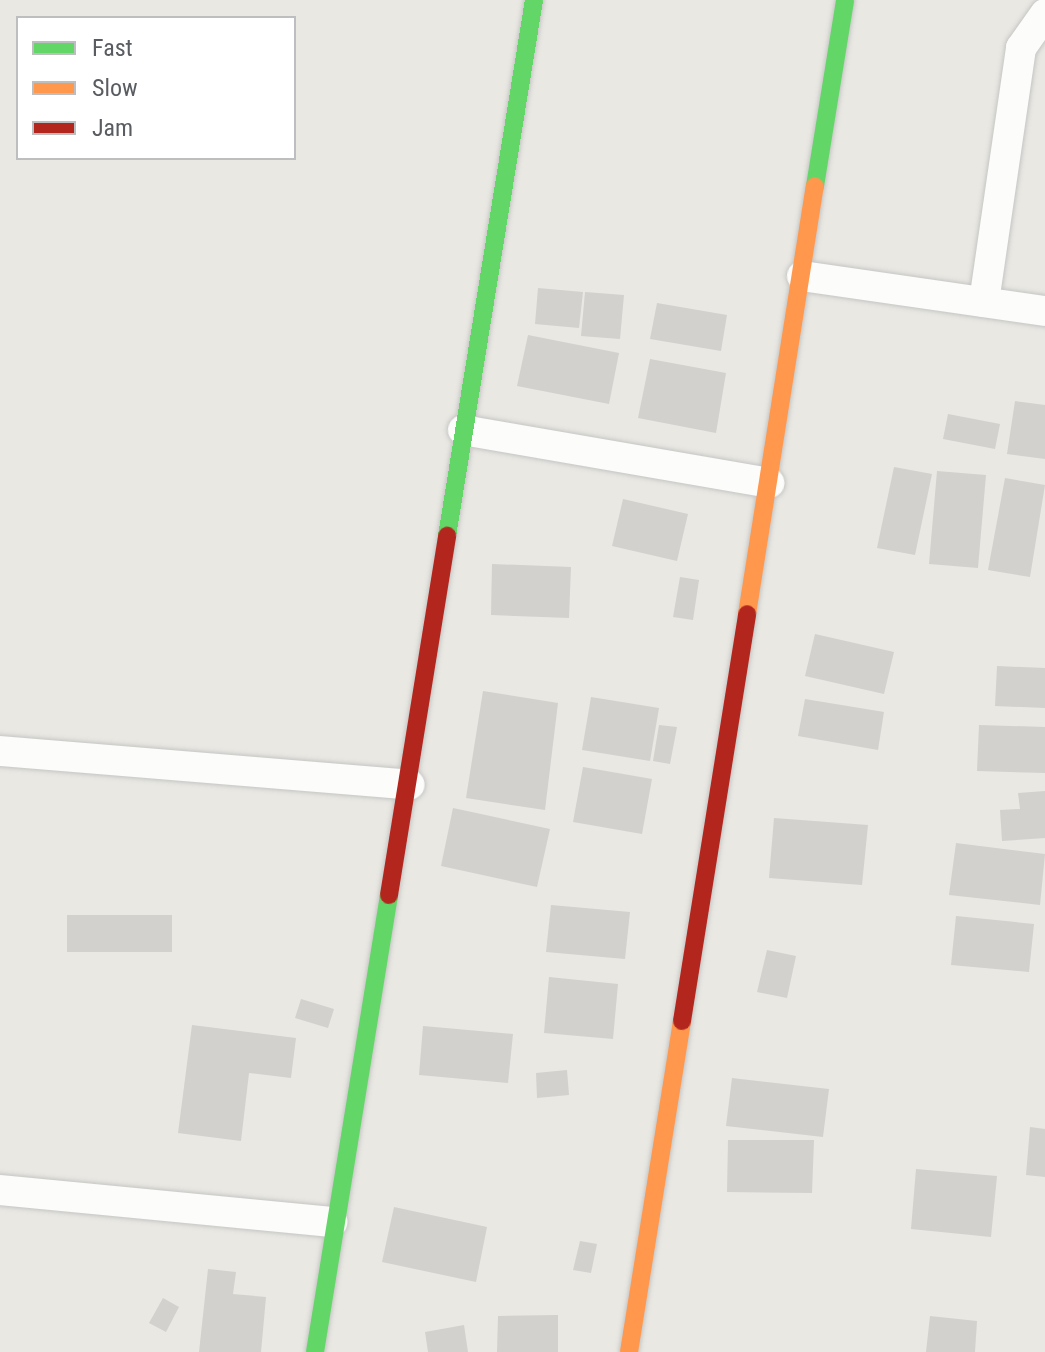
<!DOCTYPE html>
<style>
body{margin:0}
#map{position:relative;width:1045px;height:1352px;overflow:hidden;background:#e9e8e3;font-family:"Roboto Condensed",sans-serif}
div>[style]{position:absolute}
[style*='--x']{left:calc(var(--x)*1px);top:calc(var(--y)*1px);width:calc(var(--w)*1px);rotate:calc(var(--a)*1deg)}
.building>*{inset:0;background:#d2d1ce}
.roads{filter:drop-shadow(0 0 2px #c5c5c4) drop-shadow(0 0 2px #c5c5c4)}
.street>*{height:30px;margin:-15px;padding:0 15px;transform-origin:15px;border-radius:15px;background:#fcfcfb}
.fast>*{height:18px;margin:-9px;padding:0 9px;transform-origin:9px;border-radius:9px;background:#63d668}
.slow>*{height:18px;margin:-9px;padding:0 9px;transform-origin:9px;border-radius:9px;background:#ff974d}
.jam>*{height:18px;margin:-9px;padding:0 9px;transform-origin:9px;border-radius:9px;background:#b3261e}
span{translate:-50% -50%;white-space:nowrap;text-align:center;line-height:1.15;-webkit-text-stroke:7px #fff;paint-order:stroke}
.legend{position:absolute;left:16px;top:16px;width:280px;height:144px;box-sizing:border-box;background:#fff;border:2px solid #bdbec0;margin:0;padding:10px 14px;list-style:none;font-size:24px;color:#595c61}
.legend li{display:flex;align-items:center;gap:16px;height:40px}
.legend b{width:40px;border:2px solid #bdbec0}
</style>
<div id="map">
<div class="building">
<i style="clip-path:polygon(538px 288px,583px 292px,579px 328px,535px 324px)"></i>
<i style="clip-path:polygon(585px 292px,624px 295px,620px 339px,581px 336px)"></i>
<i style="clip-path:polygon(657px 303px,727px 315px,721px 351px,650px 339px)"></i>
<i style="clip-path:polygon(528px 335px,619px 353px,609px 404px,517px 386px)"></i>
<i style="clip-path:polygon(650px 359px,726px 373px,716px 433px,638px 418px)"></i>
<i style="clip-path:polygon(1015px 401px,1045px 405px,1045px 459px,1007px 454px)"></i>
<i style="clip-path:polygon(948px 414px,1000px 424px,995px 449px,943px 439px)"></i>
<i style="clip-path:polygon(894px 467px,932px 474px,915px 555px,877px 548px)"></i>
<i style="clip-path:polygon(937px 471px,986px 475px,978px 568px,929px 564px)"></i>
<i style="clip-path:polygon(1005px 478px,1045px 485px,1030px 577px,988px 570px)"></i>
<i style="clip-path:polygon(623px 499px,688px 514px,677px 561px,612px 546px)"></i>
<i style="clip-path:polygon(492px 564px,571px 567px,569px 618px,491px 615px)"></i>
<i style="clip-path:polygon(680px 577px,699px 580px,693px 620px,673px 617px)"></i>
<i style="clip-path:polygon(815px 634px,894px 652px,884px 694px,805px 676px)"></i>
<i style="clip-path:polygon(997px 666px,1045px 668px,1045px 708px,995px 706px)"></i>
<i style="clip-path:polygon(483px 691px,558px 703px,545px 810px,466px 798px)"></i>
<i style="clip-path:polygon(591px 697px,659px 708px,650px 761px,582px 750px)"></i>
<i style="clip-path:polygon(805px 699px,884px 712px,878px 750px,798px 736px)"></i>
<i style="clip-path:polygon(659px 725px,677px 727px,670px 764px,653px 761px)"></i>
<i style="clip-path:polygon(979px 725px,1045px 727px,1045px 773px,977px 771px)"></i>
<i style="clip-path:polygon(583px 767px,652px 779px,642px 834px,573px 822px)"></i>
<i style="clip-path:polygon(1045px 791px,1045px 838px,1002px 841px,1000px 810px,1020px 809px,1018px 793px)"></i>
<i style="clip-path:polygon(453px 808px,550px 829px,537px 887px,441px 866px)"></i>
<i style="clip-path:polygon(774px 818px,868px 825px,862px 885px,769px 878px)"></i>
<i style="clip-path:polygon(956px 843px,1045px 854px,1040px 905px,949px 895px)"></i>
<i style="clip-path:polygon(551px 905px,630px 912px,625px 959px,546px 952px)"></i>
<i style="clip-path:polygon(67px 915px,172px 915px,172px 952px,67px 952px)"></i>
<i style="clip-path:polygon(956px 916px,1034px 924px,1029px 972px,951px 965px)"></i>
<i style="clip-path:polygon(767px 950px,796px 956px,787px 998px,757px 992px)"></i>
<i style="clip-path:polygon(549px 977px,618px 984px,613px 1039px,544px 1033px)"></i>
<i style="clip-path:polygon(301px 999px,334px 1009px,328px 1028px,295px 1018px)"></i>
<i style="clip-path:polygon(192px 1025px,296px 1038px,291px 1078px,249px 1073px,241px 1141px,178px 1133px)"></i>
<i style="clip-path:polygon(423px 1026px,513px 1034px,508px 1083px,419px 1075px)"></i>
<i style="clip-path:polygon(567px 1070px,569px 1095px,537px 1098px,536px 1073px)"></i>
<i style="clip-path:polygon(732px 1078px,829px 1089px,823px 1137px,726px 1126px)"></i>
<i style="clip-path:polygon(1030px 1127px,1045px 1129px,1045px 1177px,1026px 1175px)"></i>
<i style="clip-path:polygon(728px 1140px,814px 1140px,812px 1193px,727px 1192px)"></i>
<i style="clip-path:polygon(916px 1169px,997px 1176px,991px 1237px,911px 1229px)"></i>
<i style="clip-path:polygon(394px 1207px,487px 1227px,476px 1282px,382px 1262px)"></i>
<i style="clip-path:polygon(580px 1241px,597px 1244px,591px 1273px,573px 1270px)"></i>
<i style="clip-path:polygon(208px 1269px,236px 1272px,233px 1294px,266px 1297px,261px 1352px,199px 1352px)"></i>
<i style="clip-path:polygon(163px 1298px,179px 1307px,166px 1332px,149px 1323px)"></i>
<i style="clip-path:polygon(558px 1315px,558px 1352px,497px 1352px,498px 1316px)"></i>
<i style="clip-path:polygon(930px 1316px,977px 1321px,975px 1352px,926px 1352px)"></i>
<i style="clip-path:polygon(464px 1325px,468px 1352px,428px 1352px,425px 1332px)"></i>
</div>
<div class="roads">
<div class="street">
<i style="--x:802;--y:276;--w:246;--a:8.2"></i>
<i style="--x:984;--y:302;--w:257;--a:-81.7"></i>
<i style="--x:1021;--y:48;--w:42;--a:-54.8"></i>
<i style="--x:463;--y:430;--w:311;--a:9.8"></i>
<i style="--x:0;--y:751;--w:411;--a:4.7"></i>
<i style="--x:0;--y:1190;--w:334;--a:5.5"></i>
</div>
<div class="fast">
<i style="--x:815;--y:186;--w:188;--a:-80.8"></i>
<i style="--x:447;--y:536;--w:543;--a:-80.78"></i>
<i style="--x:315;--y:1352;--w:463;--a:-80.8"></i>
</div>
<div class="slow">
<i style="--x:747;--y:614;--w:433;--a:-81"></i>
<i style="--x:629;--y:1352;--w:335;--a:-80.9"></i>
</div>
<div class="jam">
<i style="--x:389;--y:895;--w:364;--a:-80.8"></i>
<i style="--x:682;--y:1021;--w:412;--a:-80.9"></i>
</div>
</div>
<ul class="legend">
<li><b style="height:10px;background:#63d668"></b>Fast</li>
<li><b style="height:10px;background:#ff974d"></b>Slow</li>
<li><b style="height:10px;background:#b3261e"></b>Jam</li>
</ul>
</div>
